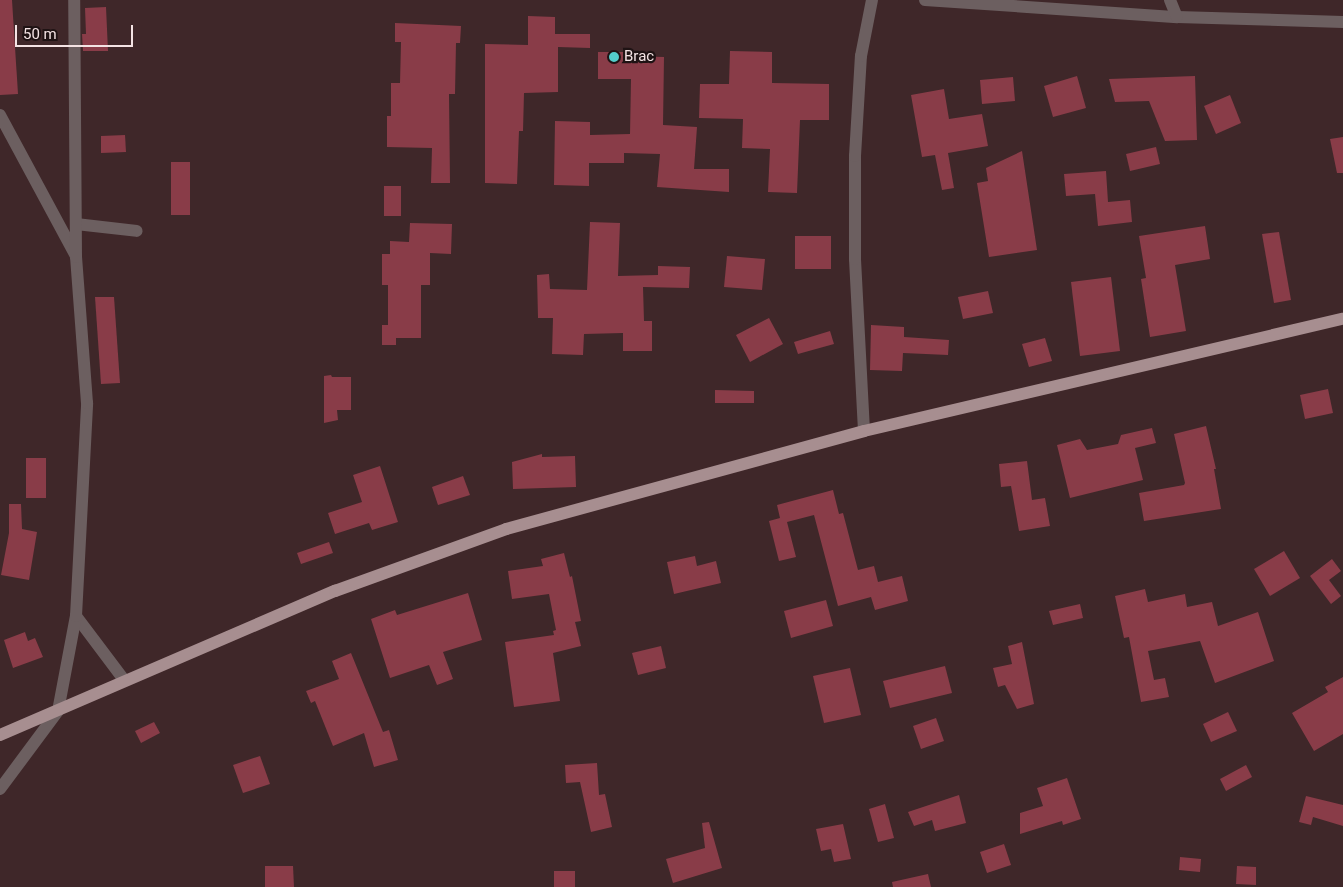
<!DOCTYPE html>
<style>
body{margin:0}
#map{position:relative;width:1343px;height:887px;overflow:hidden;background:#3f2729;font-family:Roboto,sans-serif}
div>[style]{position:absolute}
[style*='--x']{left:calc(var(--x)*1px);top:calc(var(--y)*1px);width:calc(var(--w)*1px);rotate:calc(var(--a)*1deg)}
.building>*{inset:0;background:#893c48}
.minor>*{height:12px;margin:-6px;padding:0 6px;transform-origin:6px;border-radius:6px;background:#6c5f60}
.major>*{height:12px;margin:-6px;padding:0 6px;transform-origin:6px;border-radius:6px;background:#a78e90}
.dots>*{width:14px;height:14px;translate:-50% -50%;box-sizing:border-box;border:2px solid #1f1314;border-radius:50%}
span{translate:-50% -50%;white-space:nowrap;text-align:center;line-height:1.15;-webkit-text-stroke:4.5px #1f1314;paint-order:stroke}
.poi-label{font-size:15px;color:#f4e3e4}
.left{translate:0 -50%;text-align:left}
.scale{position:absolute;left:15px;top:25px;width:118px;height:22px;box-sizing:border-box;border:2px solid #f4e3e4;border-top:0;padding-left:6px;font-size:15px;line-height:18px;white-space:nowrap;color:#f4e3e4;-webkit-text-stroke:4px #1f1314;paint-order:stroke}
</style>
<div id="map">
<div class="building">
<i style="clip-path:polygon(0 0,12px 0,18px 94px,0 95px)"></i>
<i style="clip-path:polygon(106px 7px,108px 51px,83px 51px,82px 34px,86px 34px,85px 8px)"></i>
<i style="clip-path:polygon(528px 16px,555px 17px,555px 34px,590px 34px,590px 48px,558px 47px,558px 92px,524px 93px,523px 131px,519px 131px,517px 184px,485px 183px,485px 44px,528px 45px)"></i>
<i style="clip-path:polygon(395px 23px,461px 26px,460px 43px,456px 43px,455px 94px,449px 94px,450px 183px,431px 183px,432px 148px,387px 147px,387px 116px,391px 116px,391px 83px,400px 83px,401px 42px,395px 42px)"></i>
<i style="clip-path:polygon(730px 51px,772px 52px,772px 83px,829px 84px,829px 120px,800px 120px,797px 193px,768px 192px,770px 149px,742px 148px,743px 119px,699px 118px,700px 84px,729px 84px)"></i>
<i style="clip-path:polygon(598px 52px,629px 52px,629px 56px,664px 57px,663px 125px,697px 127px,694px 169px,729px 169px,729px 192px,657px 187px,660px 154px,624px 153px,624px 163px,589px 163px,589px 186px,554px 185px,555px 121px,590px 122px,590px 135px,630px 134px,631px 79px,598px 79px)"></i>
<i style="clip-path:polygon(1077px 76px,1086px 108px,1053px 117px,1044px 86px)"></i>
<i style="clip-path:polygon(1195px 76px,1197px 140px,1165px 141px,1149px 101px,1115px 102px,1109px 79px)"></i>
<i style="clip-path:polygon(1013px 77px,1015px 101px,982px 104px,980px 80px)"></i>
<i style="clip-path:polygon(944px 89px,949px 119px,982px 114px,988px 146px,948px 153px,954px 188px,942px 190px,935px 155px,922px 157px,911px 95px)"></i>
<i style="clip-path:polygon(1230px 95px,1241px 123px,1216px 134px,1204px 106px)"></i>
<i style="clip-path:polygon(125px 135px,126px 152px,101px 153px,101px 136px)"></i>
<i style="clip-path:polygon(1343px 137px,1343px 173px,1337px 173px,1330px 139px)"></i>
<i style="clip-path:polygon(1156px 147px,1160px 164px,1130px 171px,1126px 154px)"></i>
<i style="clip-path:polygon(1022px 151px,1037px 250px,989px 257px,977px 183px,988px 181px,986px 168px)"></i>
<i style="clip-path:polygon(171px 162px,190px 162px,190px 215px,171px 215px)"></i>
<i style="clip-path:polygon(1106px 171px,1108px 202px,1130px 200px,1132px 222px,1098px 226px,1095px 194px,1066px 196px,1064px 174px)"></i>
<i style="clip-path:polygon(384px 186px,401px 186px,401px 216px,384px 216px)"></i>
<i style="clip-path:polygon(590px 222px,620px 223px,618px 276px,658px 275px,658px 266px,690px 267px,689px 288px,643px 287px,644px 321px,652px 321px,652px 351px,623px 351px,623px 333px,584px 334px,583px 355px,552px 354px,553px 318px,538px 318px,537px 275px,549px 274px,550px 289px,587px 290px)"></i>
<i style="clip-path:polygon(410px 223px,452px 224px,451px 254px,430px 253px,430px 285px,421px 285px,421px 338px,396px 338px,396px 345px,382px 345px,382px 325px,388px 325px,388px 285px,382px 285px,382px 254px,390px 254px,390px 241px,409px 242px)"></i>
<i style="clip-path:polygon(1205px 226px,1210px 259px,1175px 265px,1186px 331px,1150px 337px,1141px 279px,1146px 278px,1139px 236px)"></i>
<i style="clip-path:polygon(1279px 232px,1291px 300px,1274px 303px,1262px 234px)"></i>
<i style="clip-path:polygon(795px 236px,831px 236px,831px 269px,795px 269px)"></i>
<i style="clip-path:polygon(727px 256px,765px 259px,762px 290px,724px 287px)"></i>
<i style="clip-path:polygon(1111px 277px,1120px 351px,1080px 356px,1071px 282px)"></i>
<i style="clip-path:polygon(988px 291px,993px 313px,963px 319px,958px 297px)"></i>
<i style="clip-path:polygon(95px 297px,114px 297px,120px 383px,101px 384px)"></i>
<i style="clip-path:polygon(769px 318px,783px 344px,750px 362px,736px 335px)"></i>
<i style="clip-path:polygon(871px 325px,904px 327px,904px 337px,949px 340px,948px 355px,903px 353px,902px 371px,870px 370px)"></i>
<i style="clip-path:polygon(830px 331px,834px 344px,798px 354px,794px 342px)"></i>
<i style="clip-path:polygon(1045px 338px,1052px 361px,1029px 367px,1022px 344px)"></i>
<i style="clip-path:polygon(331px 375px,332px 377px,351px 377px,351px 410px,337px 410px,338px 420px,324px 423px,324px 376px)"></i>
<i style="clip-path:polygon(1328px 389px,1333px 413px,1305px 419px,1300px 395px)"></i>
<i style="clip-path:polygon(715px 390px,754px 391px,754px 403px,715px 403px)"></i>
<i style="clip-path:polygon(1206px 426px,1216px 469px,1214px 469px,1221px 509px,1144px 521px,1139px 493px,1184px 485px,1185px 483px,1174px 434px)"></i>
<i style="clip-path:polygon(1152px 428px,1156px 443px,1135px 448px,1143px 480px,1070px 498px,1057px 445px,1080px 439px,1087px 450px,1118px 444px,1121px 435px)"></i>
<i style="clip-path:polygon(542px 454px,542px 457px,575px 456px,576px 487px,513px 489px,512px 462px)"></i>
<i style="clip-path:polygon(26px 458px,46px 458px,46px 498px,26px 498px)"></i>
<i style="clip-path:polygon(1027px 461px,1032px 500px,1045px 498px,1050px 526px,1019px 531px,1011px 486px,1001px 487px,999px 464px)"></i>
<i style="clip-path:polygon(380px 466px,398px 522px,372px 530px,369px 523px,335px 534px,328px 513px,362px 502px,353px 475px)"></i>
<i style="clip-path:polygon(463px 476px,470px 495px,438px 505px,432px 487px)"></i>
<i style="clip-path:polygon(833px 490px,839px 514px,843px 513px,858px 570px,874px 566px,878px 582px,902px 576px,908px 601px,875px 610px,871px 597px,838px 606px,814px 515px,787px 522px,796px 557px,779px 561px,769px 521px,780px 518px,777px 505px)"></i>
<i style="clip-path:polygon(9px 504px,21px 504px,22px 529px,37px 532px,29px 580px,1px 575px,9px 533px)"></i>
<i style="clip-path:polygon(329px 542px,333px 553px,301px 564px,297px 553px)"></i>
<i style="clip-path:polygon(1284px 551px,1300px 578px,1270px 596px,1254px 569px)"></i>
<i style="clip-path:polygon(564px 553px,570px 577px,572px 576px,581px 621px,575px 622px,581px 646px,553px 653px,560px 701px,514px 707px,505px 642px,554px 635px,553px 631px,556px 630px,549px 594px,512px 599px,508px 571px,543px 566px,541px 559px)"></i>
<i style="clip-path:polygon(695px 556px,697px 566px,716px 561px,721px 583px,674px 594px,667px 562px)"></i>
<i style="clip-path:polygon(1332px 559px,1341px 571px,1329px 580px,1341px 596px,1331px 604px,1310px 576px)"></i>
<i style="clip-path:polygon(1145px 589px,1148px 602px,1185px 594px,1187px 607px,1212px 602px,1218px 626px,1258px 612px,1274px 661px,1215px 683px,1200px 641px,1148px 651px,1154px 680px,1165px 678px,1169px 697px,1141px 702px,1129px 637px,1124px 638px,1115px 596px)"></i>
<i style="clip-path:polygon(468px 593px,482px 640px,443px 652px,453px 679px,437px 685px,429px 665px,390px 678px,371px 619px,395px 610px,397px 615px)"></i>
<i style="clip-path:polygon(826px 600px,833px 626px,791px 638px,784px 611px)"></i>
<i style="clip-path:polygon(1080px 604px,1083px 618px,1053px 625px,1049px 611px)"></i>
<i style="clip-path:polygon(25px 632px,28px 641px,35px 638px,43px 657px,13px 668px,4px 640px)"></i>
<i style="clip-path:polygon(1022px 642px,1034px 704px,1017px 709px,1005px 685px,998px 687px,993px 668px,1012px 664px,1008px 646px)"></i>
<i style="clip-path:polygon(661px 646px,666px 668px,638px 675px,632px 653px)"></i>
<i style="clip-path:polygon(351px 653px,383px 732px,389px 730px,398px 760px,374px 767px,364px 733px,333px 746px,315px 701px,311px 703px,306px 691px,339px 679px,332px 661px)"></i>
<i style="clip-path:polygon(945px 666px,952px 693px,890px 708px,883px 681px)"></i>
<i style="clip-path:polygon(850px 668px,861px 715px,824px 723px,813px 676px)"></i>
<i style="clip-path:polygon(1343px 677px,1343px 734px,1314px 751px,1292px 713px,1328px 692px,1325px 687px)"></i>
<i style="clip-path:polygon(1228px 712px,1237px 731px,1211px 742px,1203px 724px)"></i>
<i style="clip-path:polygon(936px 718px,944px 741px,921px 749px,913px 726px)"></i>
<i style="clip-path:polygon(154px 722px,160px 733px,141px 743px,135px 731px)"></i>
<i style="clip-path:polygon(260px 756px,270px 784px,243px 793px,233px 765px)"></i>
<i style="clip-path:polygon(597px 763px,599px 795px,605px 794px,612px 827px,591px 832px,580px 782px,566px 783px,565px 765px)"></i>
<i style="clip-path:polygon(1246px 765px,1252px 777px,1226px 791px,1220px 779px)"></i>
<i style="clip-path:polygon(1067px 778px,1081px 819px,1063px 825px,1062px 821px,1020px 834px,1020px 813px,1043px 806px,1037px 788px)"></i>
<i style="clip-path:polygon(959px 795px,966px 823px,935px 831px,932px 820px,914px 826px,908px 812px)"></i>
<i style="clip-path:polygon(1306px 796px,1343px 805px,1343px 826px,1313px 817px,1311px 825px,1299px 822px)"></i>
<i style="clip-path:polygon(885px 804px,894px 838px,878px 842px,869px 809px)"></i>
<i style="clip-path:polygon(709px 822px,722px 868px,673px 883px,666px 859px,705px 848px,702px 823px)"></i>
<i style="clip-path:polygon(843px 824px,851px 859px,834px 862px,831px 849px,821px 851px,816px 829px)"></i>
<i style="clip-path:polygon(1004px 844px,1011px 865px,987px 873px,980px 852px)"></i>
<i style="clip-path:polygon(1180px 857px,1201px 859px,1200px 872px,1179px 870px)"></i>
<i style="clip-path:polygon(265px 866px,293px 866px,294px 887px,265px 887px)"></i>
<i style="clip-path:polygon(1237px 866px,1256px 867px,1256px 885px,1236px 884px)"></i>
<i style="clip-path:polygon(554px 871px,575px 871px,575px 887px,554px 887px)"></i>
<i style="clip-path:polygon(928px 874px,931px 887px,893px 887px,892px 882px)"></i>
</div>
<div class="minor">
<i style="--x:925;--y:0;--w:253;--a:3.9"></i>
<i style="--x:1177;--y:17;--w:166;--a:1.7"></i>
<i style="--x:1170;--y:0;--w:18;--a:68"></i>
<i style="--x:0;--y:115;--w:160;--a:61.7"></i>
<i style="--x:76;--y:224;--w:61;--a:6.5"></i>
<i style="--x:864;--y:431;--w:172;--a:-93"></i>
<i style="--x:855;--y:259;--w:103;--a:-90"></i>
<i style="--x:855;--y:156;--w:100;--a:-86.6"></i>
<i style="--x:861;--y:56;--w:57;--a:-78.9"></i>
<i style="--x:76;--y:616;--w:80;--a:53.1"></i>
<i style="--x:0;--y:789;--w:97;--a:-53.4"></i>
<i style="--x:58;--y:711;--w:97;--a:-79.3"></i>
<i style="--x:76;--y:616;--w:213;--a:-87"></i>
<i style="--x:87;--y:403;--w:146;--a:-94.3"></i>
<i style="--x:76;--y:257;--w:257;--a:-90.4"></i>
</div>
<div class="major">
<i style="--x:0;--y:735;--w:365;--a:-23.3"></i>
<i style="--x:335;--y:591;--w:182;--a:-19.9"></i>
<i style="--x:506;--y:529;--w:371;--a:-15.3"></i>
<i style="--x:864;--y:431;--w:492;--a:-13.2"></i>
</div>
<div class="dots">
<i style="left:614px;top:57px;background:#53cdca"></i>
</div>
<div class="poi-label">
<span class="left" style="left:624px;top:57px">Brac</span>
</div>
<div class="scale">50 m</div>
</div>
